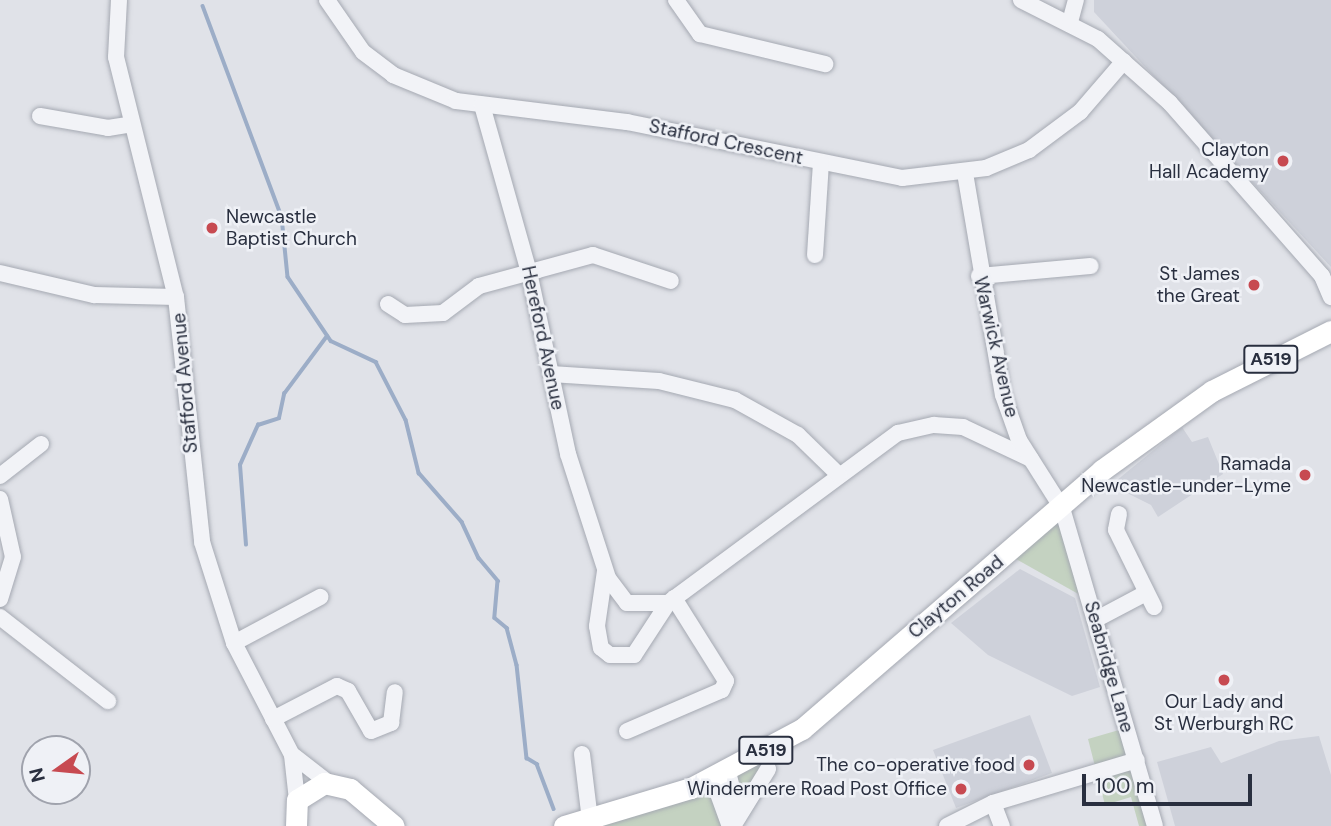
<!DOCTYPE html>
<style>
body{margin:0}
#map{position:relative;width:1331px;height:826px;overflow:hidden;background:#e0e2e8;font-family:"DM Sans",sans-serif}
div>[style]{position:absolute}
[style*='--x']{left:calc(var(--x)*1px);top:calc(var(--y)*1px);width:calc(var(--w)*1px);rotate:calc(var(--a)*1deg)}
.built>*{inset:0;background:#ced1da}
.green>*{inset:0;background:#c4d2c1}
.stream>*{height:3.5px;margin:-1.75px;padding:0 1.75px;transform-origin:1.75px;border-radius:1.75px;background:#9cadc7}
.roads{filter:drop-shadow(0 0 2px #a5a9b2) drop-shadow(0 0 2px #a5a9b2)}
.minor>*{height:16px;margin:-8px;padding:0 8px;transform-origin:8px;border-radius:8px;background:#f2f3f7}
.major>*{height:21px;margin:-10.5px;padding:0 10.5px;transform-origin:10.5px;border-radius:10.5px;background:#fff}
.dots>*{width:19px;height:19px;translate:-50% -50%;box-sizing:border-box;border:4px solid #eff1f6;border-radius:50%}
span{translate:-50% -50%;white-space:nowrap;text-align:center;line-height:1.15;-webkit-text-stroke:5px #eff1f6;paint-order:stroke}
.shield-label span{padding:2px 5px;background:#eff1f6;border:2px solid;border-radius:5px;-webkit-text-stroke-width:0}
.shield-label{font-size:18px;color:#292f3f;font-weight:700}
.street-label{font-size:19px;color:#292f3f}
.poi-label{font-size:19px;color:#292f3f}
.right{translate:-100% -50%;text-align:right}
.left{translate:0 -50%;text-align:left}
.north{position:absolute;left:21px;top:735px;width:70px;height:70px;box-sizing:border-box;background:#eff1f6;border:2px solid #a0a3ad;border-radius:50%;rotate:255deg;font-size:19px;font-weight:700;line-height:28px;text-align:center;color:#292f3f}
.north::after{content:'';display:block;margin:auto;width:24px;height:32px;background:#c74a51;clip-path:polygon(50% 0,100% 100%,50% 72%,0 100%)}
.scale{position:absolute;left:1082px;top:774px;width:170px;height:32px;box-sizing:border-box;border:4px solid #292f3f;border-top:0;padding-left:9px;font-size:21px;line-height:24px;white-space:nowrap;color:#292f3f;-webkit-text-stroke:5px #eff1f6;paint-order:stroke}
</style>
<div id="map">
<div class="built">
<i style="clip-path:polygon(1094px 0,1331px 0,1331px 267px,1094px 12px)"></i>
<i style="clip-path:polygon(1182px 427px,1192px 442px,1208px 437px,1223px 474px,1158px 517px,1151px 505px,1111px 485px)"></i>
<i style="clip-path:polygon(1020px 569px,1075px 598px,1100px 687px,1072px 696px,988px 655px,951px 623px)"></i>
<i style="clip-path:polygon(1030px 715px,1052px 773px,956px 808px,933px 750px)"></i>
<i style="clip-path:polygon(1319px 736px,1331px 775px,1331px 826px,1175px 826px,1157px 762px,1211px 747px,1221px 763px,1279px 741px)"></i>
</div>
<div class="green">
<i style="clip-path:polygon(1062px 508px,1089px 600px,1007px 554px)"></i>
<i style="clip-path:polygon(1119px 730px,1155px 826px,1139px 826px,1131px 797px,1105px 805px,1088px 739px)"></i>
<i style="clip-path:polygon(759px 755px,768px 769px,733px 826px,564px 826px)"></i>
</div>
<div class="stream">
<i style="--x:203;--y:6;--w:225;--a:69.5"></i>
<i style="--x:282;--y:217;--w:60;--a:84.3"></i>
<i style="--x:288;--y:277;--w:77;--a:56.1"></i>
<i style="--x:331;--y:341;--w:50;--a:25"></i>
<i style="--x:376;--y:362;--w:65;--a:62.7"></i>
<i style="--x:406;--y:420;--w:55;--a:76.2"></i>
<i style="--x:419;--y:473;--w:65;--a:48.7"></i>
<i style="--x:462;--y:522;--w:40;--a:65"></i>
<i style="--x:479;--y:558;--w:30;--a:50"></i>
<i style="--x:498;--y:581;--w:37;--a:95"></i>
<i style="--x:495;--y:618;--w:16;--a:40"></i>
<i style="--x:507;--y:628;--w:38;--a:75"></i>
<i style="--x:517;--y:665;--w:94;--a:83.9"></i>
<i style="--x:527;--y:758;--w:12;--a:31"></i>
<i style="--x:537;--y:764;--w:48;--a:69.3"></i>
<i style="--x:246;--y:545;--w:80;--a:-94.3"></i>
<i style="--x:240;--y:465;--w:44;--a:-65.8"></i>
<i style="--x:258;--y:425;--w:22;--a:-18"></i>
<i style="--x:279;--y:418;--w:25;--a:-78"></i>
<i style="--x:284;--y:394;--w:72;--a:-53.4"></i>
</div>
<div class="roads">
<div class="minor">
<i style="--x:119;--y:0;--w:57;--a:93"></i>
<i style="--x:116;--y:57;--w:247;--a:76"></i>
<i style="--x:176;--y:297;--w:246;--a:83.9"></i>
<i style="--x:202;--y:542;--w:106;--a:72.4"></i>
<i style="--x:234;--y:643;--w:126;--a:62.6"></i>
<i style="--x:292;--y:755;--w:45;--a:83.7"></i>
<i style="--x:327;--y:0;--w:63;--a:55.3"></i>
<i style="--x:363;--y:52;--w:38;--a:37"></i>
<i style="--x:393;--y:75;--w:68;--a:22.4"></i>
<i style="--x:456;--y:101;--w:172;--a:7"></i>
<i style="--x:627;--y:122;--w:281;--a:11.5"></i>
<i style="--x:902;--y:178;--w:85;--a:-6.8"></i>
<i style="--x:986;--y:168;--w:47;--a:-22.7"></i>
<i style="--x:1029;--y:150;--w:64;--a:-36.7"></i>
<i style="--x:1080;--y:112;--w:67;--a:-49.2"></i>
<i style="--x:676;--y:0;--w:42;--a:54.8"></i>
<i style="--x:700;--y:34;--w:129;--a:13.5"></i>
<i style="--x:1021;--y:0;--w:86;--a:26.9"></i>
<i style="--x:1098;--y:39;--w:96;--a:41.6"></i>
<i style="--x:1170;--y:103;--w:230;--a:48.7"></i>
<i style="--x:1322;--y:276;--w:23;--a:67"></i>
<i style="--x:1070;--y:22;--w:23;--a:-75"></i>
<i style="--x:482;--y:105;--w:173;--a:74.3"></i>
<i style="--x:529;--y:272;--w:186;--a:77.9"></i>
<i style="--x:568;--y:454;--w:130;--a:72.1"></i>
<i style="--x:608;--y:578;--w:31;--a:53"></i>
<i style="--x:627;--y:603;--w:41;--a:0"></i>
<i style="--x:668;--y:603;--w:286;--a:-36.5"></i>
<i style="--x:898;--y:433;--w:37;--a:-13"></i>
<i style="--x:934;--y:425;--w:29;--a:4"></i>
<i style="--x:963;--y:427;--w:75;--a:25.2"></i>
<i style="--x:40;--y:116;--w:69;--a:10"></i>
<i style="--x:108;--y:128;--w:20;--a:-9"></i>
<i style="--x:965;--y:173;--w:225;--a:80.3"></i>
<i style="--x:1003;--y:395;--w:48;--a:70.4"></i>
<i style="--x:1019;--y:440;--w:80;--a:57.7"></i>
<i style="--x:1062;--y:508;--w:331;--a:73.7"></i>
<i style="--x:815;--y:255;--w:92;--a:-86.3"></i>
<i style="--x:0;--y:273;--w:97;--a:13.2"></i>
<i style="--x:94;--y:295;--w:82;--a:1.4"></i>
<i style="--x:979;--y:276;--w:112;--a:-5.1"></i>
<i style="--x:388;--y:304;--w:20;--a:33"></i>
<i style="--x:405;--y:315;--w:38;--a:-3"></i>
<i style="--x:443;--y:313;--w:45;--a:-36.9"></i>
<i style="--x:479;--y:286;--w:118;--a:-15.2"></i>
<i style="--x:593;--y:255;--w:82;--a:18.4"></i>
<i style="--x:551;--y:374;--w:108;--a:3.7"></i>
<i style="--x:659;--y:381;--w:78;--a:14"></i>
<i style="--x:735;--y:400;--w:72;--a:29.1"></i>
<i style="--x:798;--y:435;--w:57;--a:44.3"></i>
<i style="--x:0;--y:476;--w:52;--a:-38"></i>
<i style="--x:0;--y:499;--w:59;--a:77.4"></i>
<i style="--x:13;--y:557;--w:44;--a:107.2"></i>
<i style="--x:1119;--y:514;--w:16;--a:101"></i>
<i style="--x:1116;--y:530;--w:86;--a:63.7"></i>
<i style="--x:605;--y:571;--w:56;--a:98.3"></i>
<i style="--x:597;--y:626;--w:22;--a:80"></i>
<i style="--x:601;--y:648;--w:11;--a:38"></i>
<i style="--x:610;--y:655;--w:24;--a:0"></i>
<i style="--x:634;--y:655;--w:62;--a:-56.8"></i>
<i style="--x:0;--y:617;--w:137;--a:37.9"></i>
<i style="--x:1095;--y:620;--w:58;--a:-27.9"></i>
<i style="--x:234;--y:643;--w:98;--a:-28.1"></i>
<i style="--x:273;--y:719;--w:72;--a:-27.3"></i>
<i style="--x:337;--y:686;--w:12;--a:24"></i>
<i style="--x:348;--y:691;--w:46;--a:60.1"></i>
<i style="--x:371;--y:731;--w:22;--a:-22"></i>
<i style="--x:391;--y:723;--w:31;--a:-83"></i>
<i style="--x:627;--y:731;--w:103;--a:-23.3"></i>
<i style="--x:722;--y:690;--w:10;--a:-66"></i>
<i style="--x:726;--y:681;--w:98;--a:-122.1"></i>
<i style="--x:582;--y:754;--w:66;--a:83.1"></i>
<i style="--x:294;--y:756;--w:46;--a:37.9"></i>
<i style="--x:728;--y:772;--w:33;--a:76"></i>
<i style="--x:736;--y:804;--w:17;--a:103"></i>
<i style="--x:713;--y:780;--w:47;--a:70"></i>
<i style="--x:993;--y:803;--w:25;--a:69"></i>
<i style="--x:733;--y:826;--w:67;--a:-58.4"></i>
<i style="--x:947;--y:826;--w:51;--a:-26.6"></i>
<i style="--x:993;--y:803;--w:150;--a:-16.6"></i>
</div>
<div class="major">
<i style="--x:296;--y:826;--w:26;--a:-88"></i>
<i style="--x:297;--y:800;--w:32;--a:-32"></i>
<i style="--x:324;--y:783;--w:27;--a:13"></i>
<i style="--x:350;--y:789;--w:57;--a:40.1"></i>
<i style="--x:564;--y:826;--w:133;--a:-16.7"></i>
<i style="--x:691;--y:788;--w:126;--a:-28"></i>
<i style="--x:802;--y:729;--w:396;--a:-40.8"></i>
<i style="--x:1102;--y:470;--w:135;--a:-35.7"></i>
<i style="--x:1212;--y:391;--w:133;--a:-26.8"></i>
</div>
</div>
<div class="dots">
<i style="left:1283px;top:161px;background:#c74a51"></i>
<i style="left:212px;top:228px;background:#c74a51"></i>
<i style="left:1254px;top:285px;background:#c74a51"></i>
<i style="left:1305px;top:475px;background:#c74a51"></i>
<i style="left:1224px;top:680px;background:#c74a51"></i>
<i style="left:1029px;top:765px;background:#c74a51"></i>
<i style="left:961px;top:789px;background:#c74a51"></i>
</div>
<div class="shield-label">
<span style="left:1271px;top:359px">A519</span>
<span style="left:766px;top:750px">A519</span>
</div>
<div class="street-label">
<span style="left:726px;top:142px;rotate:12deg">Stafford Crescent</span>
<span style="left:543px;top:338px;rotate:78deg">Hereford Avenue</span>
<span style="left:996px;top:347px;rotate:77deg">Warwick Avenue</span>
<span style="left:185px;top:383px;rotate:-95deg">Stafford Avenue</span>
<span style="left:956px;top:597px;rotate:-40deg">Clayton Road</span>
<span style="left:1109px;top:667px;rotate:74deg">Seabridge Lane</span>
</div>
<div class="poi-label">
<span class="right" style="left:1269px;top:161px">Clayton<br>Hall Academy</span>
<span class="left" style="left:226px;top:228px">Newcastle<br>Baptist Church</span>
<span class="right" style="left:1240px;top:285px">St James<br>the Great</span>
<span class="right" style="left:1291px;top:475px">Ramada<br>Newcastle-under-Lyme</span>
<span style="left:1224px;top:713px">Our Lady and<br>St Werburgh RC</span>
<span class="right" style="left:1015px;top:765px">The co-operative food</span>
<span class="right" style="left:947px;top:789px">Windermere Road Post Office</span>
</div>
<div class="north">N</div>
<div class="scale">100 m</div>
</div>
